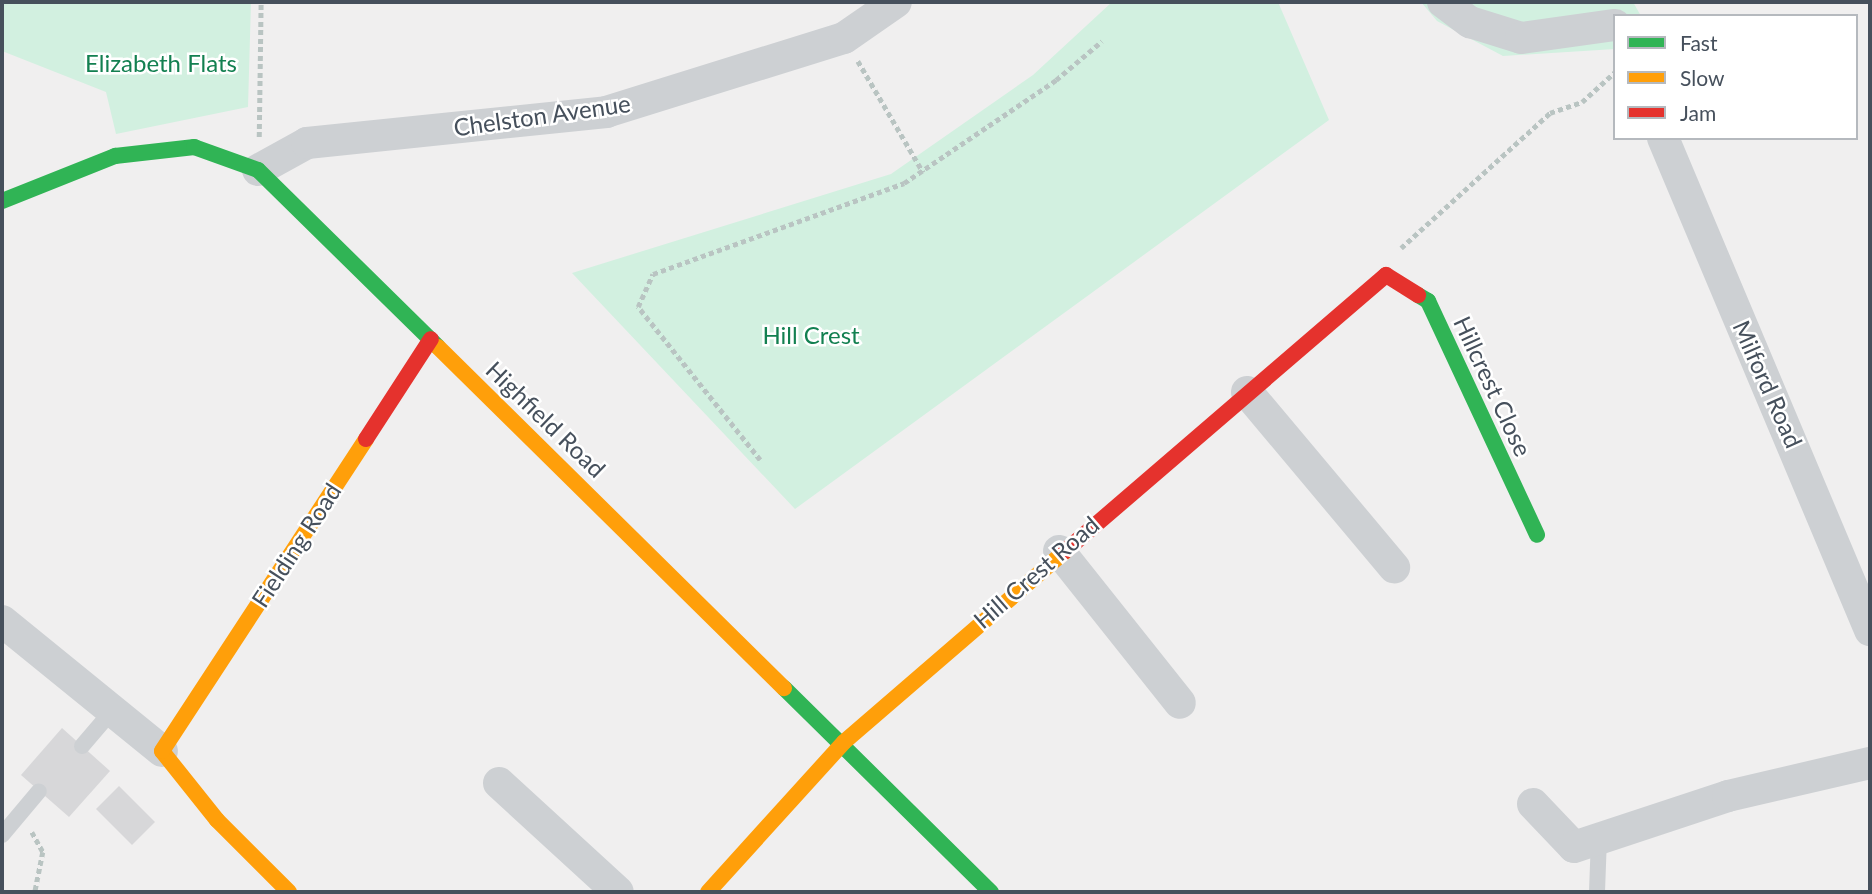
<!DOCTYPE html>
<style>
body{margin:0}
#map{position:relative;width:1872px;height:894px;overflow:hidden;background:#f0efef;font-family:Lato,sans-serif}
div>[style]{position:absolute}
[style*='--x']{left:calc(var(--x)*1px);top:calc(var(--y)*1px);width:calc(var(--w)*1px);rotate:calc(var(--a)*1deg)}
.green>*{inset:0;background:#d2f0e0}
.building>*{inset:0;background:#d7d7d9}
.path>*{height:4.5px;margin-top:-2.25px;transform-origin:0;background:repeating-linear-gradient(90deg,#b9c4c2 0 5px,transparent 0 8.5px)}
.lane>*{height:16px;margin:-8px;padding:0 8px;transform-origin:8px;border-radius:8px;background:#cdd0d3}
.street>*{height:32px;margin:-16px;padding:0 16px;transform-origin:16px;border-radius:16px;background:#cdd0d3}
.fast>*{height:16px;margin:-8px;padding:0 8px;transform-origin:8px;border-radius:8px;background:#30b455}
.slow>*{height:16px;margin:-8px;padding:0 8px;transform-origin:8px;border-radius:8px;background:#ff9f0a}
.jam>*{height:16px;margin:-8px;padding:0 8px;transform-origin:8px;border-radius:8px;background:#e5322d}
span{translate:-50% -50%;white-space:nowrap;text-align:center;line-height:1.15;-webkit-text-stroke:5px #fff;paint-order:stroke}
.park-label{font-size:24px;color:#138051}
.street-label{font-size:24px;color:#46505c}
.frame{position:absolute;inset:0;border:4px solid #46505c;pointer-events:none}
.legend{position:absolute;left:1613px;top:14px;width:245px;height:126px;box-sizing:border-box;background:#fff;border:2px solid #b5b9be;margin:0;padding:9px 12px;list-style:none;font-size:21px;color:#46505c}
.legend li{display:flex;align-items:center;gap:14px;height:35px}
.legend b{width:35px;border:2px solid #b5b9be}
</style>
<div id="map">
<div class="green">
<i style="clip-path:polygon(2px 2px,251px 2px,248px 107px,116px 134px,106px 92px,2px 51px)"></i>
<i style="clip-path:polygon(1112px 2px,1278px 2px,1329px 120px,795px 509px,572px 273px,891px 174px,1033px 75px)"></i>
<i style="clip-path:polygon(1421px 2px,1633px 2px,1641px 16px,1615px 16px,1615px 49px,1503px 56px,1437px 21px)"></i>
</div>
<div class="building">
<i style="clip-path:polygon(62px 728px,110px 771px,69px 817px,21px 775px)"></i>
<i style="clip-path:polygon(119px 786px,155px 822px,132px 845px,96px 809px)"></i>
</div>
<div class="path">
<i style="--x:858;--y:61;--w:129;--a:59.6"></i>
<i style="--x:259;--y:137;--w:135;--a:-89.2"></i>
<i style="--x:1401;--y:248;--w:201;--a:-42.2"></i>
<i style="--x:1550;--y:113;--w:34;--a:-19"></i>
<i style="--x:1582;--y:102;--w:45;--a:-42.3"></i>
<i style="--x:760;--y:460;--w:196;--a:-128.6"></i>
<i style="--x:638;--y:307;--w:36;--a:-66"></i>
<i style="--x:653;--y:274;--w:267;--a:-19.9"></i>
<i style="--x:904;--y:183;--w:184;--a:-34.1"></i>
<i style="--x:1056;--y:80;--w:60;--a:-40.3"></i>
<i style="--x:32;--y:832;--w:23;--a:61"></i>
<i style="--x:43;--y:852;--w:41;--a:101.3"></i>
</div>
<div class="lane">
<i style="--x:82;--y:746;--w:46;--a:-49.4"></i>
<i style="--x:2;--y:835;--w:57;--a:-49.9"></i>
<i style="--x:1597;--y:892;--w:54;--a:-87.9"></i>
</div>
<div class="street">
<i style="--x:1443;--y:2;--w:34;--a:37"></i>
<i style="--x:1470;--y:22;--w:53;--a:17.4"></i>
<i style="--x:1521;--y:38;--w:95;--a:-7.9"></i>
<i style="--x:1663;--y:138;--w:534;--a:67.18"></i>
<i style="--x:258;--y:170;--w:56;--a:-28.9"></i>
<i style="--x:307;--y:143;--w:301;--a:-5.9"></i>
<i style="--x:606;--y:112;--w:249;--a:-17.3"></i>
<i style="--x:844;--y:38;--w:63;--a:-34.7"></i>
<i style="--x:1247;--y:392;--w:229;--a:50"></i>
<i style="--x:1059;--y:551;--w:194;--a:51.5"></i>
<i style="--x:2;--y:621;--w:206;--a:39.1"></i>
<i style="--x:499;--y:783;--w:161;--a:42.5"></i>
<i style="--x:1533;--y:804;--w:59;--a:46.4"></i>
<i style="--x:1574;--y:847;--w:162;--a:-18.3"></i>
<i style="--x:1728;--y:796;--w:146;--a:-13.1"></i>
</div>
<div class="fast">
<i style="--x:2;--y:201;--w:122;--a:-21.7"></i>
<i style="--x:115;--y:156;--w:80;--a:-6.5"></i>
<i style="--x:194;--y:147;--w:68;--a:19.8"></i>
<i style="--x:258;--y:170;--w:252;--a:44.5"></i>
<i style="--x:1418;--y:295;--w:12;--a:31"></i>
<i style="--x:1428;--y:301;--w:258;--a:65"></i>
<i style="--x:784;--y:688;--w:291;--a:44.6"></i>
</div>
<div class="slow">
<i style="--x:438;--y:347;--w:486;--a:44.6"></i>
<i style="--x:289;--y:892;--w:102;--a:-135"></i>
<i style="--x:217;--y:820;--w:88;--a:-128.6"></i>
<i style="--x:162;--y:751;--w:373;--a:-56.8"></i>
<i style="--x:708;--y:892;--w:202;--a:-47.8"></i>
<i style="--x:844;--y:742;--w:291;--a:-40.8"></i>
</div>
<div class="jam">
<i style="--x:366;--y:439;--w:119;--a:-57"></i>
<i style="--x:1064;--y:552;--w:425;--a:-40.7"></i>
<i style="--x:1386;--y:275;--w:38;--a:32"></i>
</div>
<div class="park-label">
<span style="left:161px;top:63px">Elizabeth Flats</span>
<span style="left:811px;top:335px">Hill Crest</span>
</div>
<div class="street-label">
<span style="left:542px;top:115px;rotate:-8deg">Chelston Avenue</span>
<span style="left:1768px;top:384px;rotate:66deg">Milford Road</span>
<span style="left:1493px;top:386px;rotate:65deg">Hillcrest Close</span>
<span style="left:546px;top:419px;rotate:44deg">Highfield Road</span>
<span style="left:296px;top:545px;rotate:-57deg">Fielding Road</span>
<span style="left:1036px;top:572px;rotate:-41deg">Hill Crest Road</span>
</div>
<div class="frame"></div>
<ul class="legend">
<li><b style="height:9px;background:#30b455"></b>Fast</li>
<li><b style="height:9px;background:#ff9f0a"></b>Slow</li>
<li><b style="height:9px;background:#e5322d"></b>Jam</li>
</ul>
</div>
